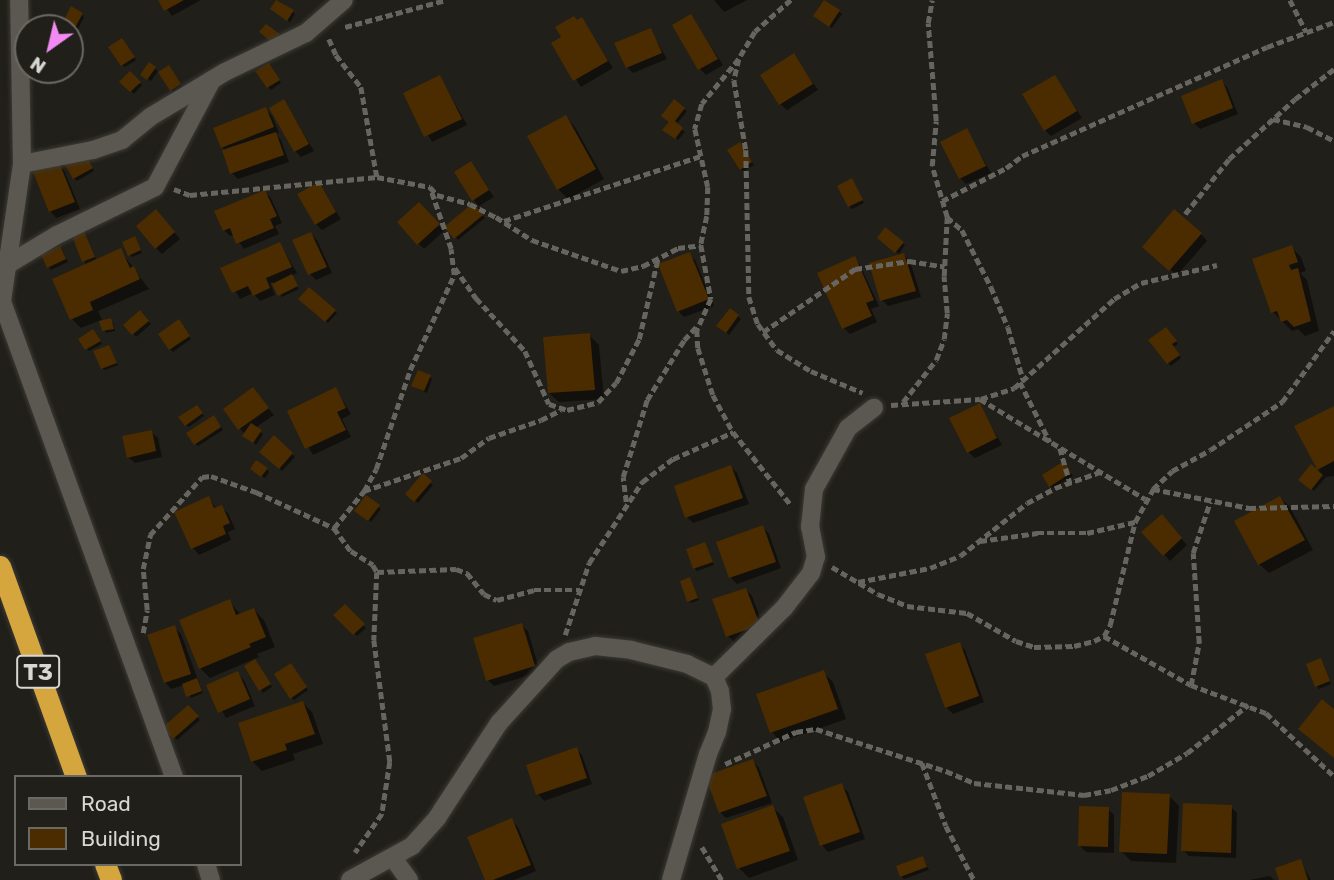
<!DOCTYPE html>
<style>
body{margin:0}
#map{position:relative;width:1334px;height:880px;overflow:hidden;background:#211f19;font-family:Rubik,sans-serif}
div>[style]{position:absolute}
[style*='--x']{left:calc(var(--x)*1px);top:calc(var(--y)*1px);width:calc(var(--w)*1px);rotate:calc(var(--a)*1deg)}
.shadow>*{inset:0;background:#0007}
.building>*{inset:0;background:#4a2c00}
.path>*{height:4.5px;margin-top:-2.25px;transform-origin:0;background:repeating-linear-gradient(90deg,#676560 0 7px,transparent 0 10.5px)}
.roads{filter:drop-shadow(0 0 2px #3c3a36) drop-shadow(0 0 2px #3c3a36)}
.minor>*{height:18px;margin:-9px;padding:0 9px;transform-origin:9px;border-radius:9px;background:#5b5852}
.highway>*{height:21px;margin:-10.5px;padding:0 10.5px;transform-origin:10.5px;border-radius:10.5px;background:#d6a63e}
span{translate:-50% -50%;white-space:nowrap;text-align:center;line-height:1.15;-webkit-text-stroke:6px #211f19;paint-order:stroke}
.shield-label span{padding:2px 5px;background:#211f19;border:2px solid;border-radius:5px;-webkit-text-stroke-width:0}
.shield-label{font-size:23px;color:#d9d7d3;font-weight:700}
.legend{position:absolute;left:14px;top:775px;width:228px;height:91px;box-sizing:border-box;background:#211f19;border:2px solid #6b6963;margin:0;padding:9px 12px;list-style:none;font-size:21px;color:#d9d7d3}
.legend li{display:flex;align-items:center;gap:14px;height:35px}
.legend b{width:35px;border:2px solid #6b6963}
.north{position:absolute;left:14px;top:14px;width:70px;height:70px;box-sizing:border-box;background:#211f19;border:2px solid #6b6963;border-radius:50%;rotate:214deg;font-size:19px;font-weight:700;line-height:28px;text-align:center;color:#d9d7d3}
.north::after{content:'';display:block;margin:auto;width:24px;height:32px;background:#f28af3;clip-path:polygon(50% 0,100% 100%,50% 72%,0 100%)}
</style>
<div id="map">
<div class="shadow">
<i style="clip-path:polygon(160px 0,201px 0,172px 16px)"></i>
<i style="clip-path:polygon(714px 0,747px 0,724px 12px)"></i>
<i style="clip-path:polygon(825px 2px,842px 14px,832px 28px,818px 19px)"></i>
<i style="clip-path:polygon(275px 12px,293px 12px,295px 14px,290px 22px)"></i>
<i style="clip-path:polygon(82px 14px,84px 17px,72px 41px,70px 28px,62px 28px)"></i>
<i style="clip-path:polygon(691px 16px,723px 65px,706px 75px,700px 69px)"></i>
<i style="clip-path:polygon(581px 19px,613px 68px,581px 87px,553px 43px,564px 38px)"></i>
<i style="clip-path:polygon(650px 30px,667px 59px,633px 73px,627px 67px)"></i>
<i style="clip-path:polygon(124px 43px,136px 60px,125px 67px,122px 65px)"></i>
<i style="clip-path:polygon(793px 55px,818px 90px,787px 110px,780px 104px)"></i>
<i style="clip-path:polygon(150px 65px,158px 71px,151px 81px,145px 77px)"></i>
<i style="clip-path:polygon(271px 67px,281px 83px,271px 90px,268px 87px)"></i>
<i style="clip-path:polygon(171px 69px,183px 88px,174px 93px,160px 72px)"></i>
<i style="clip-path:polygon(130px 74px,142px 85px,134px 94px,122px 82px)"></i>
<i style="clip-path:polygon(440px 77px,467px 125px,432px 142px,405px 94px)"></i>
<i style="clip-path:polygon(1055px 77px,1082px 118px,1051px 136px,1045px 130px)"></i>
<i style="clip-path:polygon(1221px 81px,1227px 87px,1238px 114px,1200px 129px,1194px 123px)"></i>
<i style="clip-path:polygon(284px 101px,314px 151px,301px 157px,295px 151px)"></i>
<i style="clip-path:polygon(266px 109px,272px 116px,279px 133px,276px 134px,281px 140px,289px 162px,238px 179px,232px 173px,223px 147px)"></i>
<i style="clip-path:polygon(684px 109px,687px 111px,676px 125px,685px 132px,678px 140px,665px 129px)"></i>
<i style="clip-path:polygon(566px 117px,575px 127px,604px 179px,568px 199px,558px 189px)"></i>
<i style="clip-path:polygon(967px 131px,991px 173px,966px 184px,960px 178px)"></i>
<i style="clip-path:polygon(742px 147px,754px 165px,744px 171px,741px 169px)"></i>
<i style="clip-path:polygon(85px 154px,94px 171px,77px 181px,74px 178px)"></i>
<i style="clip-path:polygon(58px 164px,64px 170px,80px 209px,56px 218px,50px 211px)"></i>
<i style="clip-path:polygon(470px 164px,494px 197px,479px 206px,473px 199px)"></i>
<i style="clip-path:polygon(854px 183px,864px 203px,852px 209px,849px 206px)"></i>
<i style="clip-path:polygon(318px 184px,341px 219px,322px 230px,316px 224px)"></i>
<i style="clip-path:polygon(265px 192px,271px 198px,282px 223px,275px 226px,279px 234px,244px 249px,234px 235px,230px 236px,224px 230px)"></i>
<i style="clip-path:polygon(419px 204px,444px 231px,424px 249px,399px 223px)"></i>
<i style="clip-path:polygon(473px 205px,485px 218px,458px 240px,447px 227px)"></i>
<i style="clip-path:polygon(162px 218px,180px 239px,162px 254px,156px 248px)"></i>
<i style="clip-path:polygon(84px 233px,97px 261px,120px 250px,149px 289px,98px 311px,103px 322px,113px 323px,115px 331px,106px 333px,101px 320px,81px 328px,72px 319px,87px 265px,84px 261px)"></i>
<i style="clip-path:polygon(311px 234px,317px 240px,332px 273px,316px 280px,310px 274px)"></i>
<i style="clip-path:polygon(1201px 234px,1207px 241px,1177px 275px,1150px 253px)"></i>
<i style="clip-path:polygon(134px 238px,142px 253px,132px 257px,130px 255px)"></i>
<i style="clip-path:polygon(882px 241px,903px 243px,905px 245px,899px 254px)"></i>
<i style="clip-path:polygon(280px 244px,297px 273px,291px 276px,299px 289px,282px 297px,273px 282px,270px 283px,275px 295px,260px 301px,253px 293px,240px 299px,223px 269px)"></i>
<i style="clip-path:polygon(1291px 247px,1301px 257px,1306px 271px,1300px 273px,1307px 280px,1319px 331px,1305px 336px,1298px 329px,1292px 331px,1273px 312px,1254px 260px)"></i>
<i style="clip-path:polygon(62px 251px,68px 262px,51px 270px,49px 267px)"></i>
<i style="clip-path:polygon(689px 254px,695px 260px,714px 306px,684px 317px,678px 311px)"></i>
<i style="clip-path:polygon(904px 255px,910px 261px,921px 297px,888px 306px,882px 300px)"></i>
<i style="clip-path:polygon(854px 258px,860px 265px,879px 306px,871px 309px,877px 322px,850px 334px,844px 328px)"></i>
<i style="clip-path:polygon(309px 289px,337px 313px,328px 323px,300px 299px)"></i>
<i style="clip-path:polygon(730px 310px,741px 319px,729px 335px,721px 328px)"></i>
<i style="clip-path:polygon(140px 312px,151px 324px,136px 337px,125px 325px)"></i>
<i style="clip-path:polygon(181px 324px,191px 339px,173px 352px,170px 349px)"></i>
<i style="clip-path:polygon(1169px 332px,1178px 344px,1173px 347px,1181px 358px,1171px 366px,1151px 341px)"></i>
<i style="clip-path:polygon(96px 334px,102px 344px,89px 351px,87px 349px)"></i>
<i style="clip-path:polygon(589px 335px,599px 345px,604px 399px,559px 402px,549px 393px)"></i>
<i style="clip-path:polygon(109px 347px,118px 365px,105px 370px,102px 368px)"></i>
<i style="clip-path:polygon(430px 377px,432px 379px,427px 393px,413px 386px)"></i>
<i style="clip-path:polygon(253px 389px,274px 415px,255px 428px,263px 434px,256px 445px,240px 429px)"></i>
<i style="clip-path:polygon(336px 389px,351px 414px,342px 419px,351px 437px,313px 455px,289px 412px)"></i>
<i style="clip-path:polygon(979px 405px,1002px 445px,975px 458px,968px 452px)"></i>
<i style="clip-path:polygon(1334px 408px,1334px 476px,1326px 477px,1314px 491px,1301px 480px,1311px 467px,1322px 476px,1297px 427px)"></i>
<i style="clip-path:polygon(199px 409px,204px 416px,189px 427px,186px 425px)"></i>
<i style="clip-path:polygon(216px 420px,223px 430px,198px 446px,195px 444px)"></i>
<i style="clip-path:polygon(151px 432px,158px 438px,162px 457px,135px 463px,128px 457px)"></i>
<i style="clip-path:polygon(274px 437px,295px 457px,282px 471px,261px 452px)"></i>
<i style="clip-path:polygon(1066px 466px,1073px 476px,1053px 488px,1051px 486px)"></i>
<i style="clip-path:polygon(731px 467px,737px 473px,749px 504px,693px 523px,687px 517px)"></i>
<i style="clip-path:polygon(267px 469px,269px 472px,265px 478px,255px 472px)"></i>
<i style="clip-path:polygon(423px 476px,433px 485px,418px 503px,407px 494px)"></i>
<i style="clip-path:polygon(209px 498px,217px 509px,221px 507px,228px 513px,235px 529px,228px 532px,231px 540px,199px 555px,193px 548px,177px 513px)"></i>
<i style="clip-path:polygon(1280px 498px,1290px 507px,1313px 550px,1269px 573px,1259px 564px)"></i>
<i style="clip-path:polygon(378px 507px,381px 509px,371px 522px,359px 513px)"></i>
<i style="clip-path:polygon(1168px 523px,1187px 545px,1170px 561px,1164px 554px)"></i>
<i style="clip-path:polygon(763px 527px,769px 534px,781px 568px,737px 584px,731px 578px,718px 543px)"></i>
<i style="clip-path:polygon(705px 544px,714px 565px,697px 571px,694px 568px)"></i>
<i style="clip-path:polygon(690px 579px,699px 600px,691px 603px,689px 601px)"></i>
<i style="clip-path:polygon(746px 590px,752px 596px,765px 631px,734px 642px,728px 636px)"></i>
<i style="clip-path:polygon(229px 601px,241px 615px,254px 610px,264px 620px,275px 647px,257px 654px,259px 657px,210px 678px,200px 668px)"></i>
<i style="clip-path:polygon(345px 607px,366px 628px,357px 636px,336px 615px)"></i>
<i style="clip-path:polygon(521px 625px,528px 631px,540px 672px,494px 686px,488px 680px)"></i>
<i style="clip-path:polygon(174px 627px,181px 634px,203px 693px,191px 698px,184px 685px,171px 689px,165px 682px)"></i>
<i style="clip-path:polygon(959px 644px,965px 650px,984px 702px,953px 714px,946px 707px)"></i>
<i style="clip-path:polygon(1323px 663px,1331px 684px,1319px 689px,1317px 686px)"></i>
<i style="clip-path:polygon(257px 664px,272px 687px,263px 693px,247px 667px)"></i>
<i style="clip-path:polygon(293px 668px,308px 690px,294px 700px,291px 697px)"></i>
<i style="clip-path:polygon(823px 672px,833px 682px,846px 719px,781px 742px,772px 732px)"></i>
<i style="clip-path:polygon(238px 674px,244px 680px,255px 706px,226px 718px,208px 686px)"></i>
<i style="clip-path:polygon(303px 703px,312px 712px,323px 744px,293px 754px,295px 760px,262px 771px,252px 761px)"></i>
<i style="clip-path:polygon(188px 707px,200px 720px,177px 740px,165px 727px)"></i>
<i style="clip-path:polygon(576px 749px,582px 755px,592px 784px,544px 801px,538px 794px,528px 766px)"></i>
<i style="clip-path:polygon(753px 761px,759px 768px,772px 803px,726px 818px,720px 812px)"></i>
<i style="clip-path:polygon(841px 785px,848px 792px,865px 839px,828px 852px,822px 845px)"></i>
<i style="clip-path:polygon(1169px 796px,1179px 806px,1176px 863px,1131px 861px,1121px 851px)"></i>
<i style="clip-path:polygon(1231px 807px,1237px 813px,1236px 858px,1189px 856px,1183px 850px)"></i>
<i style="clip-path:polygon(773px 808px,783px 817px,798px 860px,749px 878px,739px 868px)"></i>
<i style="clip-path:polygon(1108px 809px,1114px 815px,1114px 853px,1086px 852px,1080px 846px)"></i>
<i style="clip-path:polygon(512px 821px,518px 827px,536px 871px,514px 880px,487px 880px)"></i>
<i style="clip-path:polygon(923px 858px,929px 870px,904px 879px,901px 876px)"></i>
<i style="clip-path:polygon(1300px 861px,1311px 880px,1281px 880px)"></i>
<i style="clip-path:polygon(1270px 876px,1274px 880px,1249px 880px)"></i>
</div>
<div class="building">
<i style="clip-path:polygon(158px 0,184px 0,164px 11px)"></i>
<i style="clip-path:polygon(276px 0,294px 10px,287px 21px,270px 9px)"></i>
<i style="clip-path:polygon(824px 0,840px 10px,829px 27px,813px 16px)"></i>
<i style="clip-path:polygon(71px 6px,83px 13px,70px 37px,70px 28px,60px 28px)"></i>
<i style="clip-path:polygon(691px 14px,718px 59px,698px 70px,672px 25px)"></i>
<i style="clip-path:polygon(574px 16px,577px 20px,582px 17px,608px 61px,573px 81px,551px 43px,561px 37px,555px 27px)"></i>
<i style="clip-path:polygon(266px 24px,280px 34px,273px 43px,259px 32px)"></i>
<i style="clip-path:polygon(651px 28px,662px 53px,626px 68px,614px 43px)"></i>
<i style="clip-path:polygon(122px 38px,135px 57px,121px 66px,108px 47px)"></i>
<i style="clip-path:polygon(794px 53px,813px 84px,779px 105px,760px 75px)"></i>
<i style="clip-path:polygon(149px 62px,156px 67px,147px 80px,140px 75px)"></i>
<i style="clip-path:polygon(269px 63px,280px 80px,267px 88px,255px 71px)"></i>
<i style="clip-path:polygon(169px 65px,181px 84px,170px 91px,158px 72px)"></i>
<i style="clip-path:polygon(130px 71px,141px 82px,130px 92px,119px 82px)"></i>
<i style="clip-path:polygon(440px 75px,462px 119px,424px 137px,403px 93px)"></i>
<i style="clip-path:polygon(1055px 75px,1077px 111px,1044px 131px,1022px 94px)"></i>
<i style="clip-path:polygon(1222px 79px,1233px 108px,1192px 124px,1181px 96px)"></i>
<i style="clip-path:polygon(284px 99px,309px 144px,294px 152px,269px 108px)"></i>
<i style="clip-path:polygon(674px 99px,685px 108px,675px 121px,683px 128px,675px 139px,662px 130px,669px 122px,661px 116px)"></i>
<i style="clip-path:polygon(266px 107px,274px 127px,221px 148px,213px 128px)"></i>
<i style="clip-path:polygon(566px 115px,596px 169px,557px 190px,527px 136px)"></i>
<i style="clip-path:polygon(967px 128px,986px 166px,959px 179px,940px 142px)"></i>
<i style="clip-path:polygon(276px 132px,284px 155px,230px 174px,222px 150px)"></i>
<i style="clip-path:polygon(740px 142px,752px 162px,740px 170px,727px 150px)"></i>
<i style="clip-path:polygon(83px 150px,93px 168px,73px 179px,63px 161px)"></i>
<i style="clip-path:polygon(471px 161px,489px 190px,472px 201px,454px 172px)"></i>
<i style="clip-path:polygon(59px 162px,75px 202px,49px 212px,33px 172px)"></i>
<i style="clip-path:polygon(852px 178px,863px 200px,848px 207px,837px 186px)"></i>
<i style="clip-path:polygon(319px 182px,336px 212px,315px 225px,297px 194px)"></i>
<i style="clip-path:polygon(265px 190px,277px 216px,270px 219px,274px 228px,236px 244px,230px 228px,223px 231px,214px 211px)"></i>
<i style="clip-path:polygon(419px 202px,440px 224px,417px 245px,397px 222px)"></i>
<i style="clip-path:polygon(473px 203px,483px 215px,454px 239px,444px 227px)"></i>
<i style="clip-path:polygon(156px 209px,175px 232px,155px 249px,136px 226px)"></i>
<i style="clip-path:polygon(1174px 209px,1202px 233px,1169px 271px,1142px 247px)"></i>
<i style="clip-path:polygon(885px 227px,904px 242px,895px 253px,877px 238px)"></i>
<i style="clip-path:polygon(84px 231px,95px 257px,82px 262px,72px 236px)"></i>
<i style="clip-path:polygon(311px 232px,327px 267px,308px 275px,292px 240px)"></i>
<i style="clip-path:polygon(135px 236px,141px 250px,128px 256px,122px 242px)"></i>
<i style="clip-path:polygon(280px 242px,292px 267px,266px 278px,270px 288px,253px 296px,248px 286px,232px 293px,220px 268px)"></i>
<i style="clip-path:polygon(1292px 245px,1298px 262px,1289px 265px,1291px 270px,1298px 268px,1311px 321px,1294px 327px,1287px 320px,1281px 322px,1277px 311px,1271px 313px,1252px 259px)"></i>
<i style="clip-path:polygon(60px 246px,66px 259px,47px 268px,41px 255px)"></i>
<i style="clip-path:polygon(121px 248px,130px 268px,134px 266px,140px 279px,90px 302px,93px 310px,70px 320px,52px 279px)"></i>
<i style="clip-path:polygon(690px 252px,709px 299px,677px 312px,658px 264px)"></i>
<i style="clip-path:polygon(904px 253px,916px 291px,880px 301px,869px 263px)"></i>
<i style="clip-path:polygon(855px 256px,874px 300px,866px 303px,872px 316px,842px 329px,817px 273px)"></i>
<i style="clip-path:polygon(292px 274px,298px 286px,278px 296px,272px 284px)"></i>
<i style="clip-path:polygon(309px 287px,336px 310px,325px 322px,298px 299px)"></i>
<i style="clip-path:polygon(730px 308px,739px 315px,726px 333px,716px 326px)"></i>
<i style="clip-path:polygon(140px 310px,149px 321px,132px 335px,123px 325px)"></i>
<i style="clip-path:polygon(111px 318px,114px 329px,102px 331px,99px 321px)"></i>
<i style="clip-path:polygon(179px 319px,190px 336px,169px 350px,158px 334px)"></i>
<i style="clip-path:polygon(1166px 327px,1177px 341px,1172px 344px,1180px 355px,1167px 364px,1148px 340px)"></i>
<i style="clip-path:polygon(93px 329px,101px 341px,85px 350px,78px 339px)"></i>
<i style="clip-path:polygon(590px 333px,595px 390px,548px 393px,543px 337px)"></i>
<i style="clip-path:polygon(109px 345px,117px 363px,101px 369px,93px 351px)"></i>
<i style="clip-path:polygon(418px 370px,431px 375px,424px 391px,411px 386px)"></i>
<i style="clip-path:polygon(253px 387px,269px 408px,238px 430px,223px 409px)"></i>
<i style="clip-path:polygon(336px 387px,346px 408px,337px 412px,346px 430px,305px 449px,287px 411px)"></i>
<i style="clip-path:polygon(980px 403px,997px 438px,967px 453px,949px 418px)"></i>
<i style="clip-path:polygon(197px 405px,203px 413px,185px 426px,178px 417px)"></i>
<i style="clip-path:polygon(1334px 406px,1334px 461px,1317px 470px,1323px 475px,1311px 490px,1298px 480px,1311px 464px,1317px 469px,1294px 426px)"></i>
<i style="clip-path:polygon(214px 415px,221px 427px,194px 445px,186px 433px)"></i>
<i style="clip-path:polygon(251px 423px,262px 430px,253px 443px,242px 436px)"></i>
<i style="clip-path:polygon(152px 430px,156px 451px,127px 458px,122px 436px)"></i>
<i style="clip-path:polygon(274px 435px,293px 453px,279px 469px,259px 452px)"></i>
<i style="clip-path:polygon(256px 460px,268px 468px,261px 477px,250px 469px)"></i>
<i style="clip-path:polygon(1064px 461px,1071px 473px,1049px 487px,1042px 475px)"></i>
<i style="clip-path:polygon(731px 465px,743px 498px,685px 518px,674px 486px)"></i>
<i style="clip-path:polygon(423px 473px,432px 481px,414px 502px,405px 494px)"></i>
<i style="clip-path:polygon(366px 495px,380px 505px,368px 521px,354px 511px)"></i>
<i style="clip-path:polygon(209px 496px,214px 508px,222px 505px,230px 523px,223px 526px,226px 534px,191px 549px,174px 512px)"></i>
<i style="clip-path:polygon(1280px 496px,1305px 540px,1258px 565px,1234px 521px)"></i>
<i style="clip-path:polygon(1162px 514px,1182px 538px,1163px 556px,1141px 532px)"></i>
<i style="clip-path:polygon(763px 525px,776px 562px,729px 578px,716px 542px)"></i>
<i style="clip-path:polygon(705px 542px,713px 562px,693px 569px,686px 549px)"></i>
<i style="clip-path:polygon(690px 577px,698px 598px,687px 602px,680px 581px)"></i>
<i style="clip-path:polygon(746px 588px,760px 625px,726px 637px,712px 599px)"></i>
<i style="clip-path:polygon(230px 599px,236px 615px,254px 608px,266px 637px,249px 644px,251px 647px,199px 669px,179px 620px)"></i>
<i style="clip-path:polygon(345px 604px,365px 624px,353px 635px,333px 615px)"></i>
<i style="clip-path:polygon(522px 623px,535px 666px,486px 681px,473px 638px)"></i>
<i style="clip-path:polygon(175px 625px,191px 674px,164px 683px,147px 635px)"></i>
<i style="clip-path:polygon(960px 642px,979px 696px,945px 708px,925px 654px)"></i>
<i style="clip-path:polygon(1321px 658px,1330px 681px,1315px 687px,1306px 664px)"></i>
<i style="clip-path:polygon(255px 659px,271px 684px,259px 691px,244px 666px)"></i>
<i style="clip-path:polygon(291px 663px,307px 687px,290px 699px,274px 674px)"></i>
<i style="clip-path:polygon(824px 670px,838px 709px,770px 733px,756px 694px)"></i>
<i style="clip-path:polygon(238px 671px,250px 699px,218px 713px,206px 685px)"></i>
<i style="clip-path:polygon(197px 678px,202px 691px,186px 697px,182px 684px)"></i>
<i style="clip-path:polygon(1322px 699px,1334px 709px,1334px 758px,1298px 729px)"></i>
<i style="clip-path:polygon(303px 701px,315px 734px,285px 744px,287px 750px,251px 762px,238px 723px)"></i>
<i style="clip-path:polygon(188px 705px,199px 716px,173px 739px,163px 727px)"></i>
<i style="clip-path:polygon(577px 747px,587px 778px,536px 795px,526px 765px)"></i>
<i style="clip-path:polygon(753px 759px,767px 796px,719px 813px,705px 776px)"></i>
<i style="clip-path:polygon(842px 783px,860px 832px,820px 846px,803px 797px)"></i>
<i style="clip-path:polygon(1122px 792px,1170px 794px,1167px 854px,1119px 852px)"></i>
<i style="clip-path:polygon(1183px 803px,1232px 805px,1231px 853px,1181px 851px)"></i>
<i style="clip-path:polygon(773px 805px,790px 851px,737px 869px,721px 824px)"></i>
<i style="clip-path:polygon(1079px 806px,1109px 807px,1108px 847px,1078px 846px)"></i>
<i style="clip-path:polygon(512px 818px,531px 865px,493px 880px,485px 880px,467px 837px)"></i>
<i style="clip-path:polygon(923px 856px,927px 867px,900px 877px,896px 866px)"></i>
<i style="clip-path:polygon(1301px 859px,1308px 880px,1279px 880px,1275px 868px)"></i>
</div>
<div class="path">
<i style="--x:791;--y:0;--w:48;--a:138.4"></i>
<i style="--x:755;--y:32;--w:31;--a:121"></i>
<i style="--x:739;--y:59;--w:22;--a:103"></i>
<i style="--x:734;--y:80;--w:71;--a:80.3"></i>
<i style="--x:746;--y:150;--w:147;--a:88.8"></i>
<i style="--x:749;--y:297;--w:28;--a:72"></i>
<i style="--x:758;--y:324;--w:32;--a:54"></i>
<i style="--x:777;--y:350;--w:40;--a:32"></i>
<i style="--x:811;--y:371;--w:56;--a:22.9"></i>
<i style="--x:1290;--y:0;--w:36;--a:63"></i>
<i style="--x:345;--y:27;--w:105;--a:-15"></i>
<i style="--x:329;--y:39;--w:17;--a:66"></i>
<i style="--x:336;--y:55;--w:41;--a:52"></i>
<i style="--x:361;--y:87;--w:91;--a:79.9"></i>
<i style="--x:739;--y:59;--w:58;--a:129.4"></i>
<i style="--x:702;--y:104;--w:26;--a:106"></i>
<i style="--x:695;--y:129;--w:59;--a:77.4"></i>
<i style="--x:708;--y:187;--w:29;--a:92"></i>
<i style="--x:707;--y:216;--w:30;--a:102"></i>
<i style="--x:701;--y:245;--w:55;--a:79.5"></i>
<i style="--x:711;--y:299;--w:34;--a:114"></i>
<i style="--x:697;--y:330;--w:18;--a:87"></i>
<i style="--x:698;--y:348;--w:49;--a:72.3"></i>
<i style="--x:713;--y:395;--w:42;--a:61.6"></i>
<i style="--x:733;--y:432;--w:93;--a:51.5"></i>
<i style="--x:1273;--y:119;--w:35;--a:13"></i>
<i style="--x:1307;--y:127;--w:30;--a:27"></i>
<i style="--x:174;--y:189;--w:17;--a:21"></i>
<i style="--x:190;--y:195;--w:188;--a:-5.5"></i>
<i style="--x:377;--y:177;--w:54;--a:10.7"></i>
<i style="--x:430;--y:187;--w:11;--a:49"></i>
<i style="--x:437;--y:195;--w:34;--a:15"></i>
<i style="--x:470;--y:204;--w:29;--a:27"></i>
<i style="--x:496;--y:217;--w:43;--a:32.6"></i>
<i style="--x:532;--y:240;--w:94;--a:19.2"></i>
<i style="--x:621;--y:271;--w:23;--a:-13"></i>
<i style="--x:643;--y:266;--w:39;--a:-27"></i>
<i style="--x:678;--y:248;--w:23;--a:-7"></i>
<i style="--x:942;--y:201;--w:72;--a:-27.3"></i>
<i style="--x:1006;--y:168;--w:20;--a:-37"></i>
<i style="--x:1022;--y:156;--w:268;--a:-24"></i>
<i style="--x:1267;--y:47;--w:72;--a:-20.5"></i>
<i style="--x:1185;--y:214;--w:70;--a:-51.3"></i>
<i style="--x:1229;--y:159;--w:89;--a:-42.3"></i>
<i style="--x:1295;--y:99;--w:49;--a:-37.6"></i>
<i style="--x:947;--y:217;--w:20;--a:41"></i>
<i style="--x:962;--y:230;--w:64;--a:63"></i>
<i style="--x:991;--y:287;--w:43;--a:67"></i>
<i style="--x:1008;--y:327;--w:54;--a:73.9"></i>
<i style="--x:504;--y:221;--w:206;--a:-18.3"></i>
<i style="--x:455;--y:268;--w:37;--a:55"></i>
<i style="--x:476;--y:298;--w:72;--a:47.2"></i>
<i style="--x:525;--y:351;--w:58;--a:65.6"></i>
<i style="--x:549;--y:404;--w:19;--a:18"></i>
<i style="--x:567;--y:410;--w:32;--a:-14"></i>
<i style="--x:598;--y:402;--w:26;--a:-47"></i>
<i style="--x:616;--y:383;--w:50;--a:-62.4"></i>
<i style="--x:639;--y:339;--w:83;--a:-76.8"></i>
<i style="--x:763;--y:332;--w:112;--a:-34.4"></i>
<i style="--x:855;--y:269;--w:55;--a:-8.4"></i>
<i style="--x:909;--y:261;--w:36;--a:9"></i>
<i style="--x:1020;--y:382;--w:67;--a:63.4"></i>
<i style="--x:981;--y:399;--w:35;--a:-18"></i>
<i style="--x:1014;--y:388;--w:134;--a:-41.7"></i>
<i style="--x:1114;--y:299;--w:31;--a:-31"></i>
<i style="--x:1141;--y:283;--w:78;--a:-13.3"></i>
<i style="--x:903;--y:402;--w:53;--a:-51.8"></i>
<i style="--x:936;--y:360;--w:22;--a:-69"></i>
<i style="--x:944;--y:339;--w:26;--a:-83"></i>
<i style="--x:947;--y:313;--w:37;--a:-95"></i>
<i style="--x:944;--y:276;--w:59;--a:-87.1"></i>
<i style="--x:947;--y:217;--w:53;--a:-106.4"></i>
<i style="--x:932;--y:166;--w:45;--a:-84.9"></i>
<i style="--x:936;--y:121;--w:98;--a:-94.7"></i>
<i style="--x:928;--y:23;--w:23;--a:-80"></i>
<i style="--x:891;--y:405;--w:89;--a:-3.9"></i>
<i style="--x:980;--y:399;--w:193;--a:31.2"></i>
<i style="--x:1060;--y:448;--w:36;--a:74"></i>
<i style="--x:1153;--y:489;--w:98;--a:11.2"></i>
<i style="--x:1249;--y:508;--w:85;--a:-1.3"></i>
<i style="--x:364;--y:491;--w:102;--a:-18.8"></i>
<i style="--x:461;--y:458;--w:34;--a:-36"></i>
<i style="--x:489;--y:438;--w:55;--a:-19.1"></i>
<i style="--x:541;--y:420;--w:22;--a:-27"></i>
<i style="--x:626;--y:502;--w:25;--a:-97"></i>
<i style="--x:623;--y:477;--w:81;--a:-72.7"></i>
<i style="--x:647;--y:400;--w:70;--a:-58.3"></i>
<i style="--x:684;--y:340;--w:21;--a:-47"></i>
<i style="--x:334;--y:528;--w:48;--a:-51"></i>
<i style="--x:364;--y:491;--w:25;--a:-61"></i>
<i style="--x:376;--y:469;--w:105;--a:-71"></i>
<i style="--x:410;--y:370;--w:105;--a:-65.1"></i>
<i style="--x:454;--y:275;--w:26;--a:-97"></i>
<i style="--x:451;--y:249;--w:61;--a:-109"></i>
<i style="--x:980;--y:541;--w:58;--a:-8"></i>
<i style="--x:1037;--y:533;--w:50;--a:0"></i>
<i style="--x:1087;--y:533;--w:49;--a:-12.9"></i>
<i style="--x:832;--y:567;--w:53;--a:30.4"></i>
<i style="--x:878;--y:594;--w:31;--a:22"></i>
<i style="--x:907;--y:606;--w:60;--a:6.7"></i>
<i style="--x:967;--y:613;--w:56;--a:29.7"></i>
<i style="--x:1016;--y:641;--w:19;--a:18"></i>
<i style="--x:1034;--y:647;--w:40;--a:-1.4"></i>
<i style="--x:1074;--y:646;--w:21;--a:-14"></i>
<i style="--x:1094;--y:641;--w:11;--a:-27"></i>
<i style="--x:1104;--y:636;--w:13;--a:-61"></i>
<i style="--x:1110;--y:625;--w:106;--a:-76.4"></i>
<i style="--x:1135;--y:522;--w:38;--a:-61"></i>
<i style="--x:1153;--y:489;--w:26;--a:-43"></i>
<i style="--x:1172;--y:471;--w:43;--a:-28.9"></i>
<i style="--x:1210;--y:450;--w:87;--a:-33.7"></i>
<i style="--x:1282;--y:402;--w:88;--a:-53.8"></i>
<i style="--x:377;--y:572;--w:79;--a:-2.2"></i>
<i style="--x:456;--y:569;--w:12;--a:20"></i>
<i style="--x:467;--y:573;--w:27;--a:51"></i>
<i style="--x:484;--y:594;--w:14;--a:25"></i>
<i style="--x:497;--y:600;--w:38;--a:-15"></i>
<i style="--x:534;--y:590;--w:46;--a:0"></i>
<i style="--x:858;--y:582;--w:73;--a:-11"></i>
<i style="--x:930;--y:568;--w:32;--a:-22"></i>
<i style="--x:960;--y:556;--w:85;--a:-38.3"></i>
<i style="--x:1027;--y:503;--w:32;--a:-28"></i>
<i style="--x:1055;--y:488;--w:48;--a:-19.6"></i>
<i style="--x:143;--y:633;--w:23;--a:-80"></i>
<i style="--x:147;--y:610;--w:41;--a:-95.6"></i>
<i style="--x:143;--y:569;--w:35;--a:-78"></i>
<i style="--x:150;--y:535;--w:78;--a:-48.1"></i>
<i style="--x:202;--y:477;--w:9;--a:-6"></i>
<i style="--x:211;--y:476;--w:48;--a:19.6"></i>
<i style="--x:256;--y:492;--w:86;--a:24.8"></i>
<i style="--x:334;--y:528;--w:29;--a:54"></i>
<i style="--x:351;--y:551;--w:26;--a:32"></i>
<i style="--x:373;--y:565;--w:8;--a:60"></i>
<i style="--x:377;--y:572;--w:68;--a:92.5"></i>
<i style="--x:374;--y:640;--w:123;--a:82.5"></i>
<i style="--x:390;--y:762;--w:53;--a:98.7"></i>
<i style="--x:382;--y:814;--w:47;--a:124.7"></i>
<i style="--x:565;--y:635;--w:76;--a:-71.6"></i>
<i style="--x:589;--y:563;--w:97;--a:-56.8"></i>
<i style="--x:642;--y:482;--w:39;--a:-37"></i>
<i style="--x:673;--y:459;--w:66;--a:-24.2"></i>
<i style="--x:1104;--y:636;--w:100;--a:29.4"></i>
<i style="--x:1191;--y:685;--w:80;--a:20.5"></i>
<i style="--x:1266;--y:713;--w:93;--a:42.8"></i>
<i style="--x:1191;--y:685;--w:43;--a:-79.2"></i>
<i style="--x:1199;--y:643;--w:90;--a:-93.8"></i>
<i style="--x:1193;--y:553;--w:54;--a:-71.6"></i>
<i style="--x:922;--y:763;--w:67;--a:69.1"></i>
<i style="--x:946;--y:826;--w:61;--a:62.6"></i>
<i style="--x:725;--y:764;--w:78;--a:-24.3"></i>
<i style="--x:796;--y:732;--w:20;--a:-9"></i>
<i style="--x:816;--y:729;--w:137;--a:17.9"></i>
<i style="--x:946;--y:771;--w:30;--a:23"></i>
<i style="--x:974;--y:783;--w:111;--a:6.2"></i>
<i style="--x:1084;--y:795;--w:27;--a:-10"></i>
<i style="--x:1111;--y:790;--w:40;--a:-21"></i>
<i style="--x:1148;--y:776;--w:45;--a:-30.5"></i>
<i style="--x:1187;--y:753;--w:78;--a:-38.2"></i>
<i style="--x:702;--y:847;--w:39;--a:59"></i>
</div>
<div class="roads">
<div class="minor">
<i style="--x:22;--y:164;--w:72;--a:-11.2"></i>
<i style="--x:93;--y:150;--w:31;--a:-19"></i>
<i style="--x:122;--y:140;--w:36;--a:-39"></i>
<i style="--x:150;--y:117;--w:87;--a:-31"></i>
<i style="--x:225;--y:72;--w:90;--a:-25.7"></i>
<i style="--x:306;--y:33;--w:50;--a:-41"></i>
<i style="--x:7;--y:265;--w:58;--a:-31"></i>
<i style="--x:57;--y:235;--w:109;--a:-26.1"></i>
<i style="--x:155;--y:187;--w:121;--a:-62"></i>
<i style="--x:0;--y:296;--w:512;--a:70.11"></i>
<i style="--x:2;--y:301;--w:138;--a:-81.7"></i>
<i style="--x:22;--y:164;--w:164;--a:-91"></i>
<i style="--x:714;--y:677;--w:98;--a:-44.6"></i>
<i style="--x:784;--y:608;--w:44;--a:-52.4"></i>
<i style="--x:811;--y:573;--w:17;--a:-73"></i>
<i style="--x:816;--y:557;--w:31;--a:-101"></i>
<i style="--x:810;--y:527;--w:38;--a:-84"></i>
<i style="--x:814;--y:489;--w:70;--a:-60.9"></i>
<i style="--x:848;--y:428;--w:33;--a:-38"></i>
<i style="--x:393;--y:858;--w:27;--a:54"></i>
<i style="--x:206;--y:864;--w:17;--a:73"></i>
<i style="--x:350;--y:880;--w:71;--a:-28.7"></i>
<i style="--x:412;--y:846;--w:38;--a:-48"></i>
<i style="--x:437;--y:818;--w:113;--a:-56.9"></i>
<i style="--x:499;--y:723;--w:86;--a:-47.8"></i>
<i style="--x:557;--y:659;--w:14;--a:-30"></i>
<i style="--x:569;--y:652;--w:27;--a:-13"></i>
<i style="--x:595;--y:646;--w:36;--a:6"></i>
<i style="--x:631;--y:650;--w:58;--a:14"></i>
<i style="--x:687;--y:664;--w:30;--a:26"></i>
<i style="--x:714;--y:677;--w:15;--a:67"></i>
<i style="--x:720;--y:691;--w:18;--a:84"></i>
<i style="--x:722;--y:709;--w:24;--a:102"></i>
<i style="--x:717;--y:732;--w:24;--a:112"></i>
<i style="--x:708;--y:754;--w:131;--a:106.4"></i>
</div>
<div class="highway">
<i style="--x:0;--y:566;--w:224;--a:70.2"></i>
<i style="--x:105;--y:864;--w:17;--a:69"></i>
</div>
</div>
<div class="shield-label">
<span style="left:38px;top:672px">T3</span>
</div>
<ul class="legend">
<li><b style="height:9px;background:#5b5852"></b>Road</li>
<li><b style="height:19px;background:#4a2c00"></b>Building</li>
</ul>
<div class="north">N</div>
</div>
